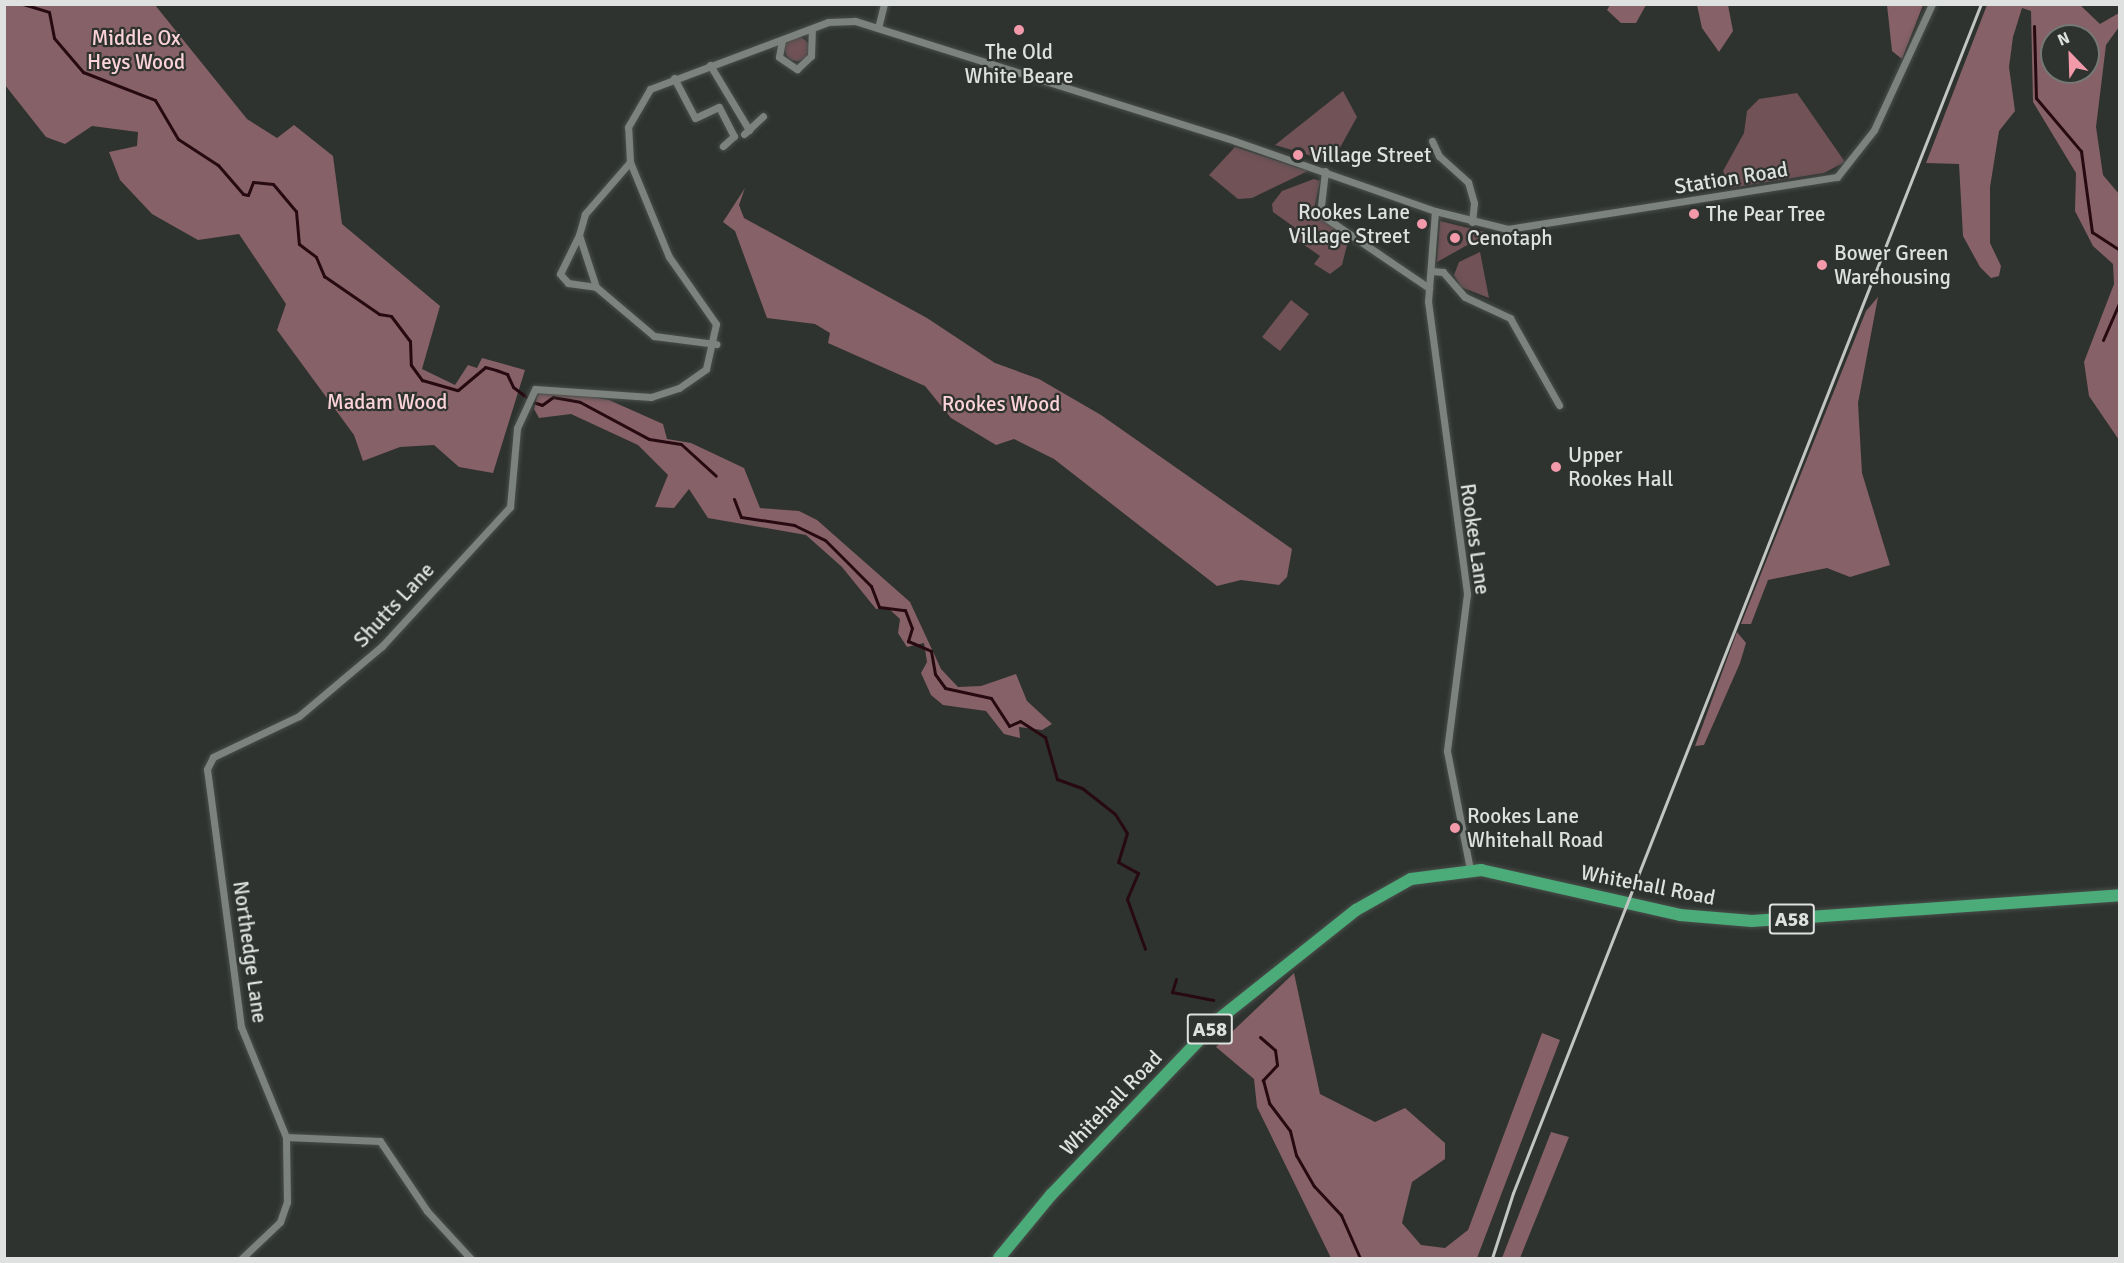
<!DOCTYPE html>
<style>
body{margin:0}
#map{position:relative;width:2124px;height:1263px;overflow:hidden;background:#2e332f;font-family:Signika,sans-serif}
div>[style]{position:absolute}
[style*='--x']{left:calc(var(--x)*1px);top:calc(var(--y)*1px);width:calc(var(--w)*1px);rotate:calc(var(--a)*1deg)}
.green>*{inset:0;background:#715257}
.round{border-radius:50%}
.forest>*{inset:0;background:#866167}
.stream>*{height:3px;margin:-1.5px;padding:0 1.5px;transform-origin:1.5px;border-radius:1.5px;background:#270a11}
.roads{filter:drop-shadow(0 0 2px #4a4e4b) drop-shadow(0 0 2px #4a4e4b)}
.minor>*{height:7px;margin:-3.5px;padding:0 3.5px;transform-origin:3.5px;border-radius:3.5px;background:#7c827e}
.trunk>*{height:12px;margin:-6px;padding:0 6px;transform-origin:6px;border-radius:6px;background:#4bab79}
.rail>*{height:3px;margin:-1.5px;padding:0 1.5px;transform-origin:1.5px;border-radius:1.5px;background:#c2c5c3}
.dots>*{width:16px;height:16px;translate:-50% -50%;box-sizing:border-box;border:3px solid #2e332f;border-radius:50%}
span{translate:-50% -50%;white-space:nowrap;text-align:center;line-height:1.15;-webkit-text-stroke:4.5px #2e332f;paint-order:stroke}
.shield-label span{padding:2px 4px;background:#2e332f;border:2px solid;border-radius:4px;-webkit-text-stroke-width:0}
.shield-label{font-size:20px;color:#dee1df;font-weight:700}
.park-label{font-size:21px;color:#fcd3d9}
.poi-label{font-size:21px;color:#dee1df}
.left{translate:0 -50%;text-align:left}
.right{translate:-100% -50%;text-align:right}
.street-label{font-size:21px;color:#dee1df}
.frame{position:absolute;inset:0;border:6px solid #dee1df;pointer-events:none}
.north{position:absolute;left:2040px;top:24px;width:60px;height:60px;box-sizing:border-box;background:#2e332f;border:2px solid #747975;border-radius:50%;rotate:337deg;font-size:16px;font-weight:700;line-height:24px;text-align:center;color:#dee1df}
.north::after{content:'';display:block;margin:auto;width:21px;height:27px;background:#f39aaa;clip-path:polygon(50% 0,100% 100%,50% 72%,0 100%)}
</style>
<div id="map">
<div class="green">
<i class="round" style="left:785px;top:37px;width:24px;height:24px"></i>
<i style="clip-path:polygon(1343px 91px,1357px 117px,1332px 162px,1275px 145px)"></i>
<i style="clip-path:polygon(1797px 93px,1845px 162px,1824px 173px,1730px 188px,1723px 171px,1744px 133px,1747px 111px,1759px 99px)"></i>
<i style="clip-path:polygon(1235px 147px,1308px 171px,1252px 198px,1238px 199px,1209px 175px)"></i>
<i style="clip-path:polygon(1314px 179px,1320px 181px,1314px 209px,1348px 241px,1342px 265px,1330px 274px,1314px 264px,1320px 256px,1297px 240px,1301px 232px,1273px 212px,1272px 204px,1282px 191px)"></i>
<i style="clip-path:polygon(1440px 221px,1489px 233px,1437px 262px)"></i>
<i style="clip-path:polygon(1480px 252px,1489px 298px,1461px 287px,1454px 275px,1459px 262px)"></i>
<i style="clip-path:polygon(1291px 300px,1309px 314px,1280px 351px,1262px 337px)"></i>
</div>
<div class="forest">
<i style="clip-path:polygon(4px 5px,155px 5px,247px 119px,277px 138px,294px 125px,333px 156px,342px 224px,440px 306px,422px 369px,455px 385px,468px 365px,477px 368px,482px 358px,525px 370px,493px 473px,459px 467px,434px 445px,400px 447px,363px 461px,354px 435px,277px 330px,286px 304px,239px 234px,198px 240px,152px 214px,120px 180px,109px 152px,137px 146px,138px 132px,92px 126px,65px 144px,46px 137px,5px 85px)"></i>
<i style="clip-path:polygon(1610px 5px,1646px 4px,1646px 5px,1636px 23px,1621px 23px,1607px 10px)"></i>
<i style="clip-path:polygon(1697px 5px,1728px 5px,1733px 31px,1719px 52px,1702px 28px)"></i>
<i style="clip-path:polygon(1887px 5px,1923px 5px,1902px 59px,1892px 51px)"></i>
<i style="clip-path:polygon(evenodd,1987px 5px,2080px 5px,2100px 24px,2119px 13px,2119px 27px,2106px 45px,2096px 127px,2103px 175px,2119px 194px,2119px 440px,2089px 396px,2084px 362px,2114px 284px,2113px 264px,2093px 246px,2075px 211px,2076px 173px,2033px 102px,2031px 11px,2022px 8px,2013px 37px,2009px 67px,2015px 111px,1999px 131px,1990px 187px,1990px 243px,2001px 266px,1999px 276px,1991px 278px,1980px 267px,1963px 236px,1959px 164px,1926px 163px,1987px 5px,2052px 36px,2088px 36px,2088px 72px,2052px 72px,2052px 36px)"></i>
<i style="clip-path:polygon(745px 188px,739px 205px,744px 218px,927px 318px,995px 363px,1039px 379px,1101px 415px,1292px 549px,1287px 577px,1279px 585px,1241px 580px,1217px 586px,1054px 459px,1014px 439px,996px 445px,951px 418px,925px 386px,828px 343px,830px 333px,815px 324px,767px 318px,735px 231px,723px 222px)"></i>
<i style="clip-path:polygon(1878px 297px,1858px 403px,1862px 473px,1890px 565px,1850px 577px,1827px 568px,1768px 580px,1751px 624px,1741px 624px,1866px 311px)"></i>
<i style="clip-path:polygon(562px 392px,609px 400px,663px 424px,667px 439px,691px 443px,744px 468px,760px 508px,799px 511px,817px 520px,910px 602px,941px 669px,958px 687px,981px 686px,1016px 674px,1027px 701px,1052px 724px,1042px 730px,1019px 727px,1020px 738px,1004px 734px,986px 711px,943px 705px,931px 695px,921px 673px,927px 662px,924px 643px,907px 647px,898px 633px,900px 619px,888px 608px,876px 609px,842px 567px,806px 535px,708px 518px,689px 489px,674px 508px,655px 507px,668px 475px,638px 445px,571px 414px,539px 418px,534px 409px,538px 393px)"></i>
<i style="clip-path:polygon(1737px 632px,1746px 643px,1740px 663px,1704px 745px,1695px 746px)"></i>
<i style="clip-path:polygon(1294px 973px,1320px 1094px,1375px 1122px,1405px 1108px,1445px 1143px,1445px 1159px,1412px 1182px,1402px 1223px,1421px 1245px,1445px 1248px,1468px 1230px,1542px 1033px,1560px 1040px,1477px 1258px,1331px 1258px,1257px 1107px,1254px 1079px,1216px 1047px)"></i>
<i style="clip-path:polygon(1551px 1132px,1569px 1137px,1520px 1258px,1502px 1258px)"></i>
</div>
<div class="stream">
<i style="--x:23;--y:4;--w:27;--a:17"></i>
<i style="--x:49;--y:12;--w:26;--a:79"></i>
<i style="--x:54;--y:38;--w:45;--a:49.5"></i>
<i style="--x:83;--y:72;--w:77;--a:21.3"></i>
<i style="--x:155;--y:100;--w:45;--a:59.5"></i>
<i style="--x:178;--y:139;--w:48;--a:33"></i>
<i style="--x:218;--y:165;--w:38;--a:49"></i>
<i style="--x:243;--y:194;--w:5;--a:11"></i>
<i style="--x:248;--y:195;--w:14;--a:-69"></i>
<i style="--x:253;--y:182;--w:20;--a:6"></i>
<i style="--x:273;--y:184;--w:35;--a:50"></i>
<i style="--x:296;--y:211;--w:33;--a:85"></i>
<i style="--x:299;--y:244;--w:21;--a:37"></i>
<i style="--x:316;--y:257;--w:21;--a:67"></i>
<i style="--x:324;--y:276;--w:67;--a:34.6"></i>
<i style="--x:379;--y:314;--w:12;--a:9"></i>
<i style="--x:391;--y:316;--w:31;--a:53"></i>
<i style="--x:410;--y:341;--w:24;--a:88"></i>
<i style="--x:411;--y:365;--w:19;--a:54"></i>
<i style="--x:422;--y:380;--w:37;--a:16"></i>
<i style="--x:458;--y:390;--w:35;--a:-40"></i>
<i style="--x:485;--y:367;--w:11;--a:15"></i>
<i style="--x:496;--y:370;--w:12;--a:20"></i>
<i style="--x:507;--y:374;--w:14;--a:65"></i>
<i style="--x:513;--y:387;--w:25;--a:37"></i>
<i style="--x:533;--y:402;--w:9;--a:18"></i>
<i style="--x:542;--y:405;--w:14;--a:-36"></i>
<i style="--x:553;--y:397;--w:27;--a:10"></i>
<i style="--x:580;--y:402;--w:78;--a:28.2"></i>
<i style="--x:649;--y:439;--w:32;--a:9"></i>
<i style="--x:681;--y:444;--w:47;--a:42.4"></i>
<i style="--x:2034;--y:26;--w:72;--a:88.4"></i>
<i style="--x:2036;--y:98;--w:70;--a:49.7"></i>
<i style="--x:2081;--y:151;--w:82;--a:82.3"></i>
<i style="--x:2092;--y:232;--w:33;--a:33"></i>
<i style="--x:2103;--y:340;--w:43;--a:-66.4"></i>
<i style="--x:734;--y:499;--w:19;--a:69"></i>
<i style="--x:741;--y:517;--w:54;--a:8.6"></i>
<i style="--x:794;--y:525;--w:34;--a:26"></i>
<i style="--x:825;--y:540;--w:65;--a:45"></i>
<i style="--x:871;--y:586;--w:22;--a:69"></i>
<i style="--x:879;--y:607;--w:26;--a:7"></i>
<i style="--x:905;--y:610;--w:19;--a:69"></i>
<i style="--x:912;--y:628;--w:14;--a:107"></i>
<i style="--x:908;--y:641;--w:25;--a:23"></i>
<i style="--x:931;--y:651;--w:23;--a:80"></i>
<i style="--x:935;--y:674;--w:17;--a:54"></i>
<i style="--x:945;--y:688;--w:47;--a:12.3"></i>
<i style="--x:991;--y:698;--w:33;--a:57"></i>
<i style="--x:1009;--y:726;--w:12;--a:-24"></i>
<i style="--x:1020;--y:721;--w:30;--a:33"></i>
<i style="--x:1045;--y:737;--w:44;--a:74.1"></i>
<i style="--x:1057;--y:779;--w:27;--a:20"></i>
<i style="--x:1082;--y:788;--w:42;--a:38.2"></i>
<i style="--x:1115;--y:814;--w:22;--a:58"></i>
<i style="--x:1127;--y:833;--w:30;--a:107"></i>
<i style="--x:1118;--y:862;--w:23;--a:29"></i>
<i style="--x:1138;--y:873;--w:28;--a:113"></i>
<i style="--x:1127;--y:899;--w:53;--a:70.2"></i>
<i style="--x:1176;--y:979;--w:14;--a:107"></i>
<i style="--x:1172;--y:992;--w:42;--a:11"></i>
<i style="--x:1260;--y:1037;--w:20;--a:41"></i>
<i style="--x:1275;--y:1050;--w:15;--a:82"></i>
<i style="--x:1277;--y:1065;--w:21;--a:133"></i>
<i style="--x:1263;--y:1080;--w:24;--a:75"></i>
<i style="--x:1269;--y:1103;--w:35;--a:53"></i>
<i style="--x:1290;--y:1131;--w:25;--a:76"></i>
<i style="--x:1296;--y:1155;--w:36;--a:60"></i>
<i style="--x:1314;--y:1186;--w:40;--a:47"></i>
<i style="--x:1341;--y:1215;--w:47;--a:66.2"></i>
</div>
<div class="roads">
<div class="minor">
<i style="--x:878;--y:28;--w:25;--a:-76"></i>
<i style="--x:782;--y:41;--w:16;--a:101"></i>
<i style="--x:779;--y:57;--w:22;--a:34"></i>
<i style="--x:797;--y:69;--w:19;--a:-43"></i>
<i style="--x:811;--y:56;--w:27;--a:-88"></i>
<i style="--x:710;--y:65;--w:76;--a:59"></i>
<i style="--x:674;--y:78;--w:45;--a:62.3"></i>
<i style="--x:695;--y:118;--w:26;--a:-25"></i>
<i style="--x:719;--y:107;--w:33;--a:63"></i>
<i style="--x:734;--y:136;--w:15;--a:138"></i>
<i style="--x:744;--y:134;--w:26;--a:-43"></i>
<i style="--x:1432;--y:141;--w:17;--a:65"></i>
<i style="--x:1439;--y:156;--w:39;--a:42"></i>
<i style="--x:1468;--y:182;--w:22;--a:74"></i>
<i style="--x:1474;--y:203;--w:19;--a:96"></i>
<i style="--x:630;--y:162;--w:69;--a:130.9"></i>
<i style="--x:585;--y:214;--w:22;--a:106"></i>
<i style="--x:579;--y:235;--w:55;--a:71.9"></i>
<i style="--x:596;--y:287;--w:76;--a:40.2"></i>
<i style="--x:654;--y:336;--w:63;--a:7.4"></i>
<i style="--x:1325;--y:171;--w:43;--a:96.6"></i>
<i style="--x:1320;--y:214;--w:132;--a:34.2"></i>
<i style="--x:1435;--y:211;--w:90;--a:94.4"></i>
<i style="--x:1428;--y:301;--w:296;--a:82.4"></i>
<i style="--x:1467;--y:594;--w:158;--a:97.3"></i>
<i style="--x:1447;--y:751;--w:120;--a:79"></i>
<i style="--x:579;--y:235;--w:43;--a:116"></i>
<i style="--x:560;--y:274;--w:12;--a:48"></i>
<i style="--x:568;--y:283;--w:28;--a:8"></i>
<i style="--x:1432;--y:271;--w:11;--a:5"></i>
<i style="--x:1443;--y:272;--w:33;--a:49"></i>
<i style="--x:1465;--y:297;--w:50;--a:25"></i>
<i style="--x:1510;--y:318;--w:100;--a:60.6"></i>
<i style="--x:286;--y:1137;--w:94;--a:2.4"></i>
<i style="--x:380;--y:1141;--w:84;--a:56.1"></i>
<i style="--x:427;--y:1211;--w:64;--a:47.5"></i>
<i style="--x:242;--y:1258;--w:52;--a:-43.5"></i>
<i style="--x:280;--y:1222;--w:21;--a:-71"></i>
<i style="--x:287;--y:1202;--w:65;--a:-90.9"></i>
<i style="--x:286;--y:1137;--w:119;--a:-112.2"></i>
<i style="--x:241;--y:1027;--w:260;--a:-97.5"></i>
<i style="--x:207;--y:769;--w:13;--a:-63"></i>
<i style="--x:213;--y:757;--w:95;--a:-25.5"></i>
<i style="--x:299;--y:716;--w:109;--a:-40.1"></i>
<i style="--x:382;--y:646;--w:189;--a:-47.4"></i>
<i style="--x:510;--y:507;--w:79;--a:-84.9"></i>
<i style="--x:517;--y:428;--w:43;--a:-65.2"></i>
<i style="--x:535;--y:389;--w:116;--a:3.9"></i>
<i style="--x:651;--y:397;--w:29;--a:-18"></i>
<i style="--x:679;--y:388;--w:33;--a:-35"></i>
<i style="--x:706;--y:369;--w:46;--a:-77.5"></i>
<i style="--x:716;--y:324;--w:82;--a:-125"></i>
<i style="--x:669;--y:257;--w:103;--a:-112.3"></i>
<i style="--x:630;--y:162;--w:35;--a:-93"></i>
<i style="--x:628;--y:127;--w:44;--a:-59.9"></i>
<i style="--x:650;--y:89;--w:190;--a:-20.6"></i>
<i style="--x:828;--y:22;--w:27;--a:-2"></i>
<i style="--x:855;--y:21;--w:398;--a:17.5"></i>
<i style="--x:1235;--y:141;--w:212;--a:19.3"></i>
<i style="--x:1435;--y:211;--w:75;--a:13.9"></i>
<i style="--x:1508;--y:229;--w:333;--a:-9"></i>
<i style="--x:1837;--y:177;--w:60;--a:-51.8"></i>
<i style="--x:1874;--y:130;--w:139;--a:-65.3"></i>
</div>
<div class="trunk">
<i style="--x:999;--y:1258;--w:82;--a:-50.5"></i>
<i style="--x:1051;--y:1195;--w:243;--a:-46.3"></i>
<i style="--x:1219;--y:1019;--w:175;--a:-38.5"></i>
<i style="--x:1356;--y:910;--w:63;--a:-29.4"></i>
<i style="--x:1411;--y:879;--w:71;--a:-7.3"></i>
<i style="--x:1481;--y:870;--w:204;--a:12.7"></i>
<i style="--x:1680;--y:915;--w:72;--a:4.8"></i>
<i style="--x:1752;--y:921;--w:369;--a:-4"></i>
</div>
</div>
<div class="rail">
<i style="--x:1492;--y:1258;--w:68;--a:-72.1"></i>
<i style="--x:1513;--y:1193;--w:1278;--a:-68.52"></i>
</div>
<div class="dots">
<i style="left:1019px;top:30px;background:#f39aaa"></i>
<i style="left:1298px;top:155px;background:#f39aaa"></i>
<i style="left:1694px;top:214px;background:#f39aaa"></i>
<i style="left:1422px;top:224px;background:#f39aaa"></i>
<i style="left:1455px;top:238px;background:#f39aaa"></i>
<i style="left:1822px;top:265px;background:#f39aaa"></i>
<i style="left:1556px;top:467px;background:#f39aaa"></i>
<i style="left:1455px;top:828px;background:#f39aaa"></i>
</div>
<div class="shield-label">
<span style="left:1792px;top:919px">A58</span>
<span style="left:1210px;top:1029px">A58</span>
</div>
<div class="park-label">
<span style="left:136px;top:50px">Middle Ox<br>Heys Wood</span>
<span style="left:387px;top:402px">Madam Wood</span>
<span style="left:1001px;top:404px">Rookes Wood</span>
</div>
<div class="poi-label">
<span style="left:1019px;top:64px">The Old<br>White Beare</span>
<span class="left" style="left:1310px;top:155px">Village Street</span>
<span class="right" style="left:1410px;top:224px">Rookes Lane<br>Village Street</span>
<span class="left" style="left:1706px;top:214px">The Pear Tree</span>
<span class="left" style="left:1467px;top:238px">Cenotaph</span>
<span class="left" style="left:1834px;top:265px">Bower Green<br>Warehousing</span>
<span class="left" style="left:1568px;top:467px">Upper<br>Rookes Hall</span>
<span class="left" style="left:1467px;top:828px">Rookes Lane<br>Whitehall Road</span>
</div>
<div class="street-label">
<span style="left:1731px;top:178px;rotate:-9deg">Station Road</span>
<span style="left:1475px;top:539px;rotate:82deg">Rookes Lane</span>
<span style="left:394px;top:605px;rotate:-47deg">Shutts Lane</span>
<span style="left:1648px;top:885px;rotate:11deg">Whitehall Road</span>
<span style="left:250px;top:952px;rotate:82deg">Northedge Lane</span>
<span style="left:1111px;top:1103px;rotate:-46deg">Whitehall Road</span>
</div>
<div class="frame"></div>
<div class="north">N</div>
</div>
